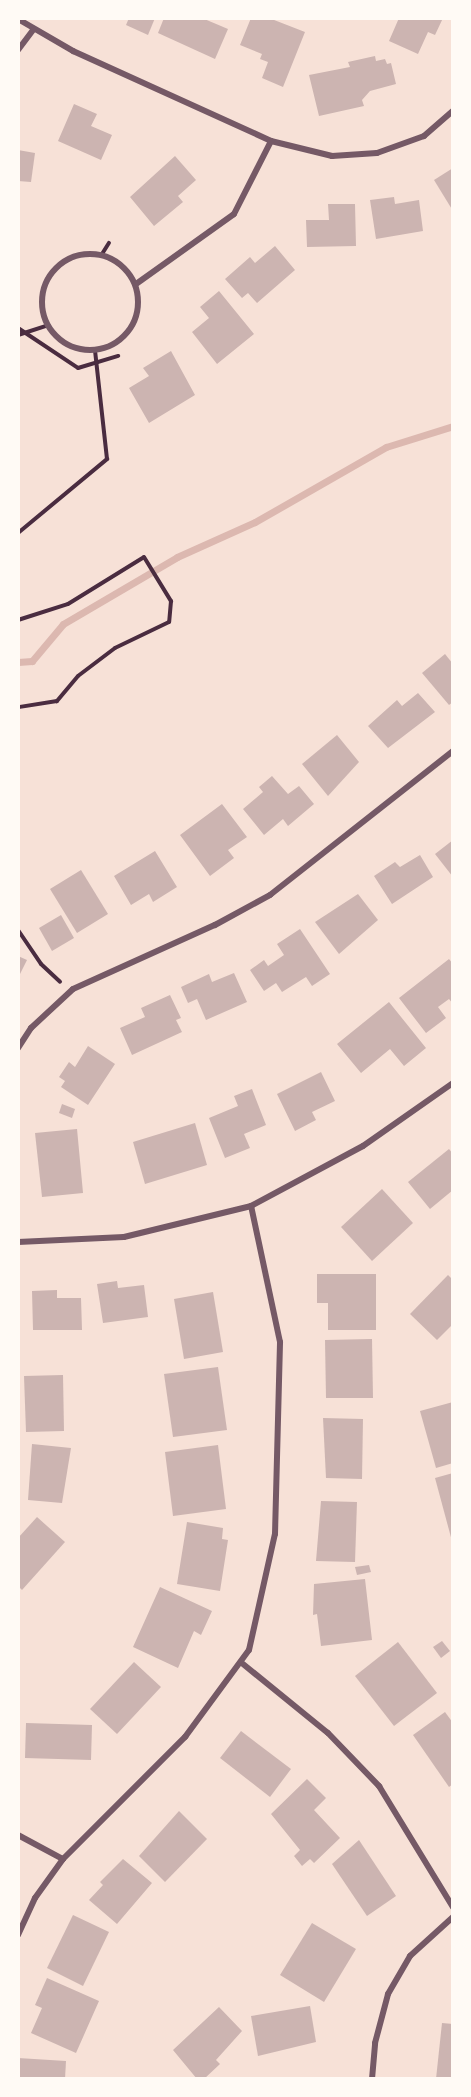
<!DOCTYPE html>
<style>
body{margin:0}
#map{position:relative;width:471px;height:2097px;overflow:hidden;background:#f7e1d7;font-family:"Golos Text",sans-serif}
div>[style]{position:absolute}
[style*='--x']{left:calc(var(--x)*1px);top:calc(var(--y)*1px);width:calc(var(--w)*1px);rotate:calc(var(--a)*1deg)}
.stream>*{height:7px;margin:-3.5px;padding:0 3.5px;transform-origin:3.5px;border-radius:3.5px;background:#dcb8b0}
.building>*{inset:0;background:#ccb4b1}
.path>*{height:4px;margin:-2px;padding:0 2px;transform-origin:2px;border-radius:2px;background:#4a2c40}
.minor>*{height:6px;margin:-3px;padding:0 3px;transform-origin:3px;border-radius:3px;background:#755966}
.minor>.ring{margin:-3px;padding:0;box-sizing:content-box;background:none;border:6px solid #755966;border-radius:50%}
span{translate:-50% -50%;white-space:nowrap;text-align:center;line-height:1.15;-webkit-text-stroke:4.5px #fffaf5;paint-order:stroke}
.frame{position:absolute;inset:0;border:20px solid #fffaf5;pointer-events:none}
</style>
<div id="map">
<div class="stream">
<i style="--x:18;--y:662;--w:14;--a:-4"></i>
<i style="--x:32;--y:661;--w:48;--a:-50"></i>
<i style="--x:63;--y:624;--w:132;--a:-30.4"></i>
<i style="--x:177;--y:557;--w:85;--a:-24.2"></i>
<i style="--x:255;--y:522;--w:151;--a:-29.8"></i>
<i style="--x:386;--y:447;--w:70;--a:-17.4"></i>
</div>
<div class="building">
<i style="clip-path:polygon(129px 18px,155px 18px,148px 35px,126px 25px)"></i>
<i style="clip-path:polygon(164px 18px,202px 18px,228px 29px,215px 59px,158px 33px)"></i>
<i style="clip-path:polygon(251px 18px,269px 18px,305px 32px,283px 87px,262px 78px,268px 62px,260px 59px,262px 54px,240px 45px)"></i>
<i style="clip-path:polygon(399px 18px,443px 18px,435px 35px,428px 32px,418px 54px,389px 41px)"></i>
<i style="clip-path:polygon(375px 56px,376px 61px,385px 59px,387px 64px,391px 63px,396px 84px,370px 91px,362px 100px,364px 106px,319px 116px,309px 75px,350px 67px,348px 62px)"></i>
<i style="clip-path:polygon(74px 104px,97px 114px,91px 126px,112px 135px,101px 160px,58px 141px)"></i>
<i style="clip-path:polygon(18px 150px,35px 153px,31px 182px,18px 181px)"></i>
<i style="clip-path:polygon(175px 156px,196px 180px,178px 196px,183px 202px,154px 226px,130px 197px)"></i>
<i style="clip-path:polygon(453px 168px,453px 211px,434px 180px)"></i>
<i style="clip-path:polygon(394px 197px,395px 204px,419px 200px,423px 231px,376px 239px,370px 200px)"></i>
<i style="clip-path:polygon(328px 204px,355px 204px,356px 246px,307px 247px,306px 220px,329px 220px)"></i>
<i style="clip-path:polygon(275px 246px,295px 270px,257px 303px,248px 293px,242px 298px,225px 279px,250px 257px,255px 263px)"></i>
<i style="clip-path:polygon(219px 291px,254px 334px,217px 364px,192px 332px,209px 318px,200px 307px)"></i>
<i style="clip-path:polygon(171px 351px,195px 395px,149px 423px,129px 388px,149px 376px,143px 368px)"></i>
<i style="clip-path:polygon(445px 654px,453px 664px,453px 702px,449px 705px,422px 673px)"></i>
<i style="clip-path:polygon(418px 693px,435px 712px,388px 748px,368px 726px,397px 700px,402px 706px)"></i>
<i style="clip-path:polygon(337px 735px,359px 762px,328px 796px,302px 764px)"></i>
<i style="clip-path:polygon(272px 776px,288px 794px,299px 786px,314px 804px,288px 826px,283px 819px,264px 835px,243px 809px,263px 792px,259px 787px)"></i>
<i style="clip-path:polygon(222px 804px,247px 837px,228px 850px,234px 858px,210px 876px,180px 835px)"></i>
<i style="clip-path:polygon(453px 840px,453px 877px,435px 854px)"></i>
<i style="clip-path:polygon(155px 851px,177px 887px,153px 902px,149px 894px,131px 905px,114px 876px)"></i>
<i style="clip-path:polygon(420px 855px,433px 877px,392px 904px,374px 876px,395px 862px,400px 867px)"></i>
<i style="clip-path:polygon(81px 870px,108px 914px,77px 933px,50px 889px)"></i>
<i style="clip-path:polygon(358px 894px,378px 920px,339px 954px,315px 922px)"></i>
<i style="clip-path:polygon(61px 915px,74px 938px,52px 951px,39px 928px)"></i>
<i style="clip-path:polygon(300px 929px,330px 974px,312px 986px,306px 977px,282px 992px,276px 983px,264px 991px,250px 970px,264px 960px,268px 966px,284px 955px,277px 944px)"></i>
<i style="clip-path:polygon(18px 956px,27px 960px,18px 978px)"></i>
<i style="clip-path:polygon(449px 959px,453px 964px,453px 1004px,449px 999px,438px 1007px,446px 1018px,426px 1033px,399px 998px)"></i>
<i style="clip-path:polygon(234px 973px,247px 1002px,206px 1020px,197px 999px,188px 1003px,181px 987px,209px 974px,212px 982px)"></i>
<i style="clip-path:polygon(170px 995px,181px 1018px,176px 1020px,182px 1032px,132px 1055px,120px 1028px,145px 1017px,141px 1008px)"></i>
<i style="clip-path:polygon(389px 1002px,426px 1048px,404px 1066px,390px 1049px,361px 1073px,337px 1044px)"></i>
<i style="clip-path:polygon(88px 1046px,115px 1064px,88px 1105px,61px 1087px,65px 1081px,59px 1077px,69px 1062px,75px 1067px)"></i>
<i style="clip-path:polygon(321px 1072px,335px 1101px,312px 1112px,316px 1120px,295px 1131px,277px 1094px)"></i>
<i style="clip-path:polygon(252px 1089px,266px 1125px,244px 1134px,250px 1148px,225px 1158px,209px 1118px,238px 1106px,234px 1096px)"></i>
<i style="clip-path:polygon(62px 1104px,75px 1109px,72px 1118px,59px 1113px)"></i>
<i style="clip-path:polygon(195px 1123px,207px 1165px,145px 1184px,133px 1142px)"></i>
<i style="clip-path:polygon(77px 1129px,83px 1193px,42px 1197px,35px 1133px)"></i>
<i style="clip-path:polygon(449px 1149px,453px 1154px,453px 1190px,430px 1209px,408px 1182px)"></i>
<i style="clip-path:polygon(382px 1189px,413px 1223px,372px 1261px,341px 1227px)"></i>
<i style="clip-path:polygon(317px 1274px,376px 1274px,376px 1330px,328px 1330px,328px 1303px,317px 1303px)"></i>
<i style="clip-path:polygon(448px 1275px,453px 1280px,453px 1324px,437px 1340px,410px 1314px)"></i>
<i style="clip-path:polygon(117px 1281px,118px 1288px,144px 1285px,148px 1317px,103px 1323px,97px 1284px)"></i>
<i style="clip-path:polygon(57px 1290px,57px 1298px,81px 1298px,82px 1330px,33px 1330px,32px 1291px)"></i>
<i style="clip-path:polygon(213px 1292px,223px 1352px,184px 1359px,174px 1299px)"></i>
<i style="clip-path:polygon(372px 1339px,373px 1398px,326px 1398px,325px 1340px)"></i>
<i style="clip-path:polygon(218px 1367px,227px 1430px,173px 1437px,164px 1374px)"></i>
<i style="clip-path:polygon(63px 1375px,64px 1431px,26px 1432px,24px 1376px)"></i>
<i style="clip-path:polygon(453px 1402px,453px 1463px,436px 1468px,420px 1411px)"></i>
<i style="clip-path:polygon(323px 1418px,363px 1419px,362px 1479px,326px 1478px)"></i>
<i style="clip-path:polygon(32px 1444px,71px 1448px,62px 1503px,28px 1500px)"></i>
<i style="clip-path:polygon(218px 1445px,226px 1509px,173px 1516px,165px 1452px)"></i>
<i style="clip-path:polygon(453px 1473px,453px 1541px,452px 1541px,435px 1478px)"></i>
<i style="clip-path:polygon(321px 1501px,357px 1502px,355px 1562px,316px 1561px)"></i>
<i style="clip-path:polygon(37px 1517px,65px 1542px,22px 1590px,18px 1586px,18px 1538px)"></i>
<i style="clip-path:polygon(187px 1522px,223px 1528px,222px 1539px,228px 1540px,220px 1591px,177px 1584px)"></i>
<i style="clip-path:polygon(369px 1565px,371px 1572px,357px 1575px,355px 1567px)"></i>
<i style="clip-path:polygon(365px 1579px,372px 1640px,321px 1646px,317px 1614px,313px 1615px,314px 1584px)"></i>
<i style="clip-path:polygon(160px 1587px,212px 1611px,201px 1635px,194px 1631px,178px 1668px,133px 1647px)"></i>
<i style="clip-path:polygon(442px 1641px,450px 1651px,441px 1658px,433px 1647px)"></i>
<i style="clip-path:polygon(398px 1642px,437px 1693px,394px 1726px,355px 1676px)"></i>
<i style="clip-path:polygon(134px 1662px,161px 1687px,117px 1734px,90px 1709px)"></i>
<i style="clip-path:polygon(445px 1712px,453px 1723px,453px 1784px,449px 1787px,413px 1735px)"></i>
<i style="clip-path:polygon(26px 1723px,92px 1725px,91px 1760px,25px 1758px)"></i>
<i style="clip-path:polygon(241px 1731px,291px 1769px,270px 1797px,220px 1758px)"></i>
<i style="clip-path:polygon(307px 1779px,326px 1798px,314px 1810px,340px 1838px,314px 1863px,310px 1859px,302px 1866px,294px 1856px,300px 1850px,271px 1814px)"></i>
<i style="clip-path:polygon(179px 1811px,207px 1839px,165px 1882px,139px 1856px)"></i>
<i style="clip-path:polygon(359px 1840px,396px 1896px,367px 1916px,332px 1864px)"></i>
<i style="clip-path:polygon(123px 1859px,152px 1883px,117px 1924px,89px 1900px,103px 1885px,100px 1882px)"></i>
<i style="clip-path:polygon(73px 1915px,109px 1932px,83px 1986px,47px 1968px)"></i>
<i style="clip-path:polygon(312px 1923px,356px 1949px,324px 2002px,280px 1975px)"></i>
<i style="clip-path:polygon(47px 1978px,99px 2001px,76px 2053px,31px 2033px,42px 2008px,35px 2005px)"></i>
<i style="clip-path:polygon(310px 2006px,316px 2042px,258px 2056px,251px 2016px)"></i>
<i style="clip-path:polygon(219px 2007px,242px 2031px,216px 2060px,220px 2064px,204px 2079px,197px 2079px,173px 2050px)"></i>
<i style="clip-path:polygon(442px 2023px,453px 2024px,453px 2079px,436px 2079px)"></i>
<i style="clip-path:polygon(18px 2058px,66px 2061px,65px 2079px,18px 2079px)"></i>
</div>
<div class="path">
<i style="--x:102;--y:254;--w:13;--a:-58"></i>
<i style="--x:18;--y:328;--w:72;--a:33.7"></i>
<i style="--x:78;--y:368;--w:42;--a:-16.7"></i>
<i style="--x:18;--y:335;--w:32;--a:-18"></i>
<i style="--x:18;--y:533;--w:116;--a:-39.7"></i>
<i style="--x:107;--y:459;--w:110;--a:-96.3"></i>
<i style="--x:18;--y:620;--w:52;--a:-17.7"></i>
<i style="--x:68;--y:604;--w:89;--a:-31.7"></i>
<i style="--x:144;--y:557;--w:52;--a:58.5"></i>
<i style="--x:171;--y:601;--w:21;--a:95"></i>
<i style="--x:169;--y:622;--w:60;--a:154.3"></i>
<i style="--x:115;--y:648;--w:46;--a:142.9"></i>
<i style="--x:78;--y:676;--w:33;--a:130"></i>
<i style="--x:57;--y:701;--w:39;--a:171"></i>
<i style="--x:18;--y:930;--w:41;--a:55.9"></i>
<i style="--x:41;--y:964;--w:26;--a:43"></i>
</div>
<div class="minor">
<i style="--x:18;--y:19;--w:64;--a:30.2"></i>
<i style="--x:73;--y:51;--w:217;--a:24.4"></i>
<i style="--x:271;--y:141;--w:63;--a:13.8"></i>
<i style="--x:332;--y:156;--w:45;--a:-3.8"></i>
<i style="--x:377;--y:153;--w:50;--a:-19.9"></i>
<i style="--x:424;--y:136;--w:38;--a:-41"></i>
<i style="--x:18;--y:50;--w:25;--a:-53"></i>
<i class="ring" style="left:42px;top:254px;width:90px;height:90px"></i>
<i style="--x:136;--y:284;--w:120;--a:-35.5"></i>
<i style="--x:234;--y:214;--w:82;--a:-63.1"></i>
<i style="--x:18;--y:1048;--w:24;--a:-57"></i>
<i style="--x:31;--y:1028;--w:57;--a:-42.9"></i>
<i style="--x:73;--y:989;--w:156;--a:-24.3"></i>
<i style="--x:215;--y:925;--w:63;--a:-28.6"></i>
<i style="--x:270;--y:895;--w:233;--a:-38.2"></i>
<i style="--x:18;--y:1242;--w:106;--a:-2.7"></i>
<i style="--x:124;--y:1237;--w:131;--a:-13.7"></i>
<i style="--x:251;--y:1206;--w:127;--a:-28.2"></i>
<i style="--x:363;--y:1146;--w:110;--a:-35"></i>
<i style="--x:243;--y:1664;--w:109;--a:39.1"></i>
<i style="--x:328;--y:1733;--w:74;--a:46.1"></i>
<i style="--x:379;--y:1786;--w:142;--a:58.6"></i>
<i style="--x:18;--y:1835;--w:51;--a:28.1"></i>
<i style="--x:18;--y:1935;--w:41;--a:-65.3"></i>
<i style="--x:35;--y:1898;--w:48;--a:-54.3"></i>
<i style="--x:63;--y:1859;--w:173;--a:-45"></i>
<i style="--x:185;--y:1737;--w:108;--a:-53.7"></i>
<i style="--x:249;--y:1650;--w:119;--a:-77.4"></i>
<i style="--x:275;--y:1534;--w:192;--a:-88.5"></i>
<i style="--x:280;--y:1342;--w:139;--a:-102"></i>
<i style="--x:372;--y:2079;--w:36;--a:-85"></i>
<i style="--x:375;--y:2043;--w:51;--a:-75.1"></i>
<i style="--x:388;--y:1994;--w:44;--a:-59.9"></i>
<i style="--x:410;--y:1956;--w:58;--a:-42.2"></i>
</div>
<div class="frame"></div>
</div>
